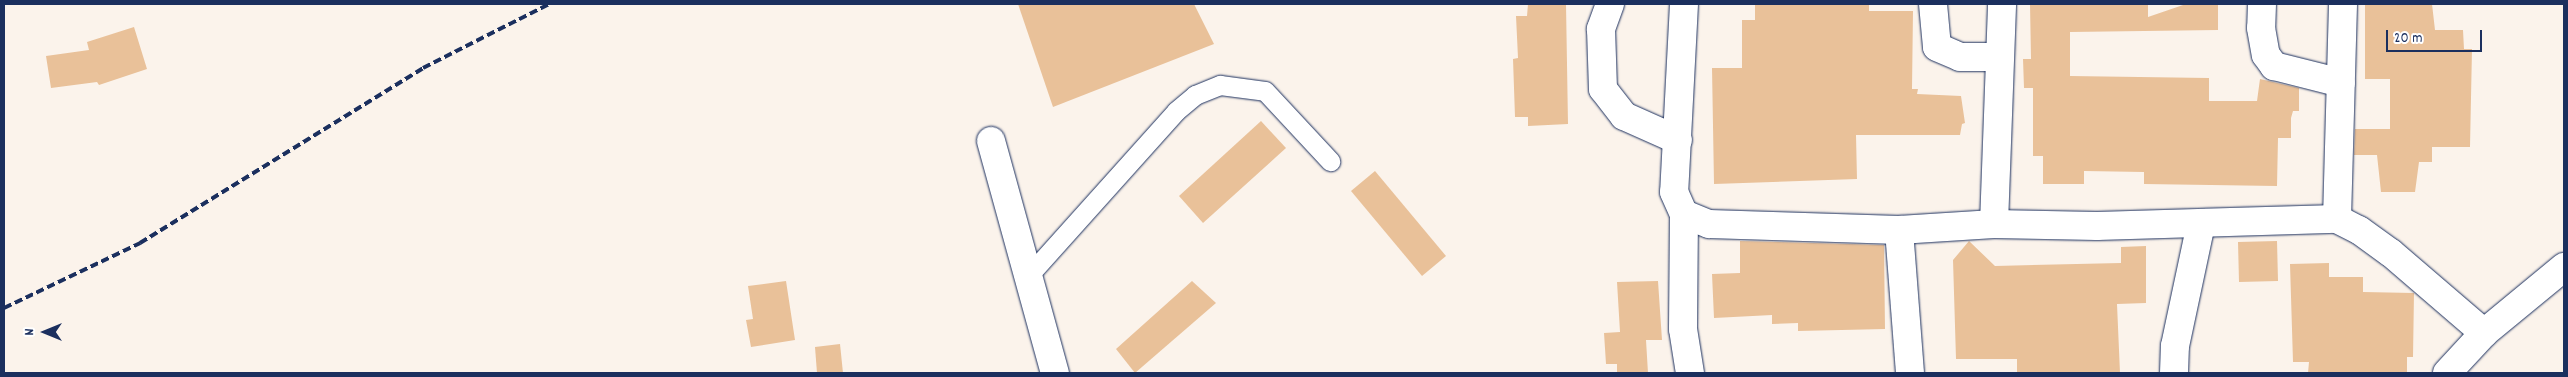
<!DOCTYPE html>
<style>
body{margin:0}
#map{position:relative;width:2568px;height:377px;overflow:hidden;background:#fbf3eb;font-family:Dekko,sans-serif}
div>[style]{position:absolute}
[style*='--x']{left:calc(var(--x)*1px);top:calc(var(--y)*1px);width:calc(var(--w)*1px);rotate:calc(var(--a)*1deg)}
.building>*{inset:0;background:#e9c199}
.roads{filter:drop-shadow(0 0 1px #1b2f5e) drop-shadow(0 0 1px #1b2f5e)}
.lane>*{height:19px;margin:-9.5px;padding:0 9.5px;transform-origin:9.5px;border-radius:9.5px;background:#fff}
.street>*{height:28px;margin:-14px;padding:0 14px;transform-origin:14px;border-radius:14px;background:#fff}
.rail>*{height:4px;margin-top:-2px;transform-origin:0;background:repeating-linear-gradient(90deg,#1b2f5e 0 8px,transparent 0 12px)}
span{translate:-50% -50%;white-space:nowrap;text-align:center;line-height:1.15;-webkit-text-stroke:4px #fff;paint-order:stroke}
.frame{position:absolute;inset:0;border:5px solid #1b2f5e;pointer-events:none}
.north{position:absolute;left:20px;top:307px;width:50px;height:50px;-webkit-text-stroke:4px #fff;paint-order:stroke;rotate:270deg;font-size:14px;font-weight:700;line-height:20px;text-align:center;color:#1b2f5e}
.north::after{content:'';display:block;margin:auto;width:18px;height:22px;background:#1b2f5e;clip-path:polygon(50% 0,100% 100%,50% 72%,0 100%)}
.scale{position:absolute;left:2386px;top:30px;width:96px;height:22px;box-sizing:border-box;border:2px solid #1b2f5e;border-top:0;padding-left:6px;font-size:15px;line-height:18px;white-space:nowrap;color:#1b2f5e;-webkit-text-stroke:4px #fff;paint-order:stroke}
</style>
<div id="map">
<div class="building">
<i style="clip-path:polygon(1018px 4px,1194px 4px,1214px 44px,1053px 107px)"></i>
<i style="clip-path:polygon(1528px 4px,1566px 4px,1568px 124px,1528px 126px,1528px 117px,1515px 117px,1513px 59px,1518px 58px,1516px 16px,1527px 16px)"></i>
<i style="clip-path:polygon(1755px 4px,1869px 4px,1869px 11px,1913px 11px,1912px 89px,1918px 89px,1917px 94px,1961px 96px,1965px 123px,1962px 124px,1960px 135px,1856px 135px,1857px 179px,1714px 184px,1712px 68px,1742px 68px,1742px 20px,1755px 20px)"></i>
<i style="clip-path:polygon(2030px 4px,2148px 4px,2148px 17px,2186px 4px,2218px 4px,2218px 30px,2070px 32px,2070px 76px,2209px 78px,2209px 101px,2257px 101px,2260px 79px,2299px 88px,2299px 111px,2293px 111px,2291px 118px,2291px 138px,2278px 138px,2277px 186px,2144px 184px,2144px 172px,2084px 171px,2084px 184px,2043px 184px,2043px 156px,2033px 156px,2033px 88px,2024px 88px,2023px 59px,2031px 59px)"></i>
<i style="clip-path:polygon(2365px 4px,2432px 4px,2435px 30px,2463px 30px,2464px 49px,2472px 49px,2470px 147px,2432px 147px,2432px 162px,2419px 162px,2415px 192px,2381px 192px,2377px 155px,2354px 155px,2355px 129px,2390px 129px,2390px 79px,2365px 79px)"></i>
<i style="clip-path:polygon(134px 27px,147px 69px,99px 85px,97px 82px,51px 88px,46px 56px,89px 50px,87px 42px)"></i>
<i style="clip-path:polygon(1261px 121px,1286px 148px,1203px 223px,1179px 196px)"></i>
<i style="clip-path:polygon(1375px 171px,1446px 256px,1422px 276px,1351px 191px)"></i>
<i style="clip-path:polygon(1740px 241px,1884px 245px,1885px 329px,1798px 331px,1798px 323px,1772px 324px,1772px 315px,1714px 318px,1712px 274px,1740px 273px)"></i>
<i style="clip-path:polygon(1969px 241px,1995px 266px,2121px 263px,2121px 247px,2146px 246px,2146px 303px,2117px 304px,2120px 373px,2017px 373px,2017px 359px,1956px 359px,1953px 260px)"></i>
<i style="clip-path:polygon(2277px 241px,2278px 281px,2239px 282px,2238px 242px)"></i>
<i style="clip-path:polygon(2329px 263px,2329px 277px,2363px 277px,2363px 292px,2414px 293px,2413px 357px,2407px 357px,2407px 373px,2308px 373px,2309px 362px,2293px 362px,2290px 264px)"></i>
<i style="clip-path:polygon(786px 281px,795px 340px,751px 347px,746px 320px,753px 319px,748px 286px)"></i>
<i style="clip-path:polygon(1192px 281px,1216px 303px,1135px 373px,1116px 349px)"></i>
<i style="clip-path:polygon(1658px 281px,1662px 340px,1646px 340px,1648px 373px,1617px 373px,1617px 364px,1606px 364px,1604px 333px,1620px 332px,1617px 282px)"></i>
<i style="clip-path:polygon(840px 344px,843px 373px,817px 373px,815px 347px)"></i>
</div>
<div class="roads">
<div class="lane">
<i style="--x:1029;--y:275;--w:220;--a:-48.1"></i>
<i style="--x:1176;--y:111;--w:25;--a:-40"></i>
<i style="--x:1195;--y:95;--w:27;--a:-22"></i>
<i style="--x:1220;--y:85;--w:45;--a:7.6"></i>
<i style="--x:1265;--y:91;--w:96;--a:47.1"></i>
</div>
<div class="street">
<i style="--x:1610;--y:4;--w:27;--a:110"></i>
<i style="--x:1601;--y:29;--w:60;--a:88.1"></i>
<i style="--x:1603;--y:89;--w:34;--a:52"></i>
<i style="--x:1624;--y:116;--w:59;--a:24"></i>
<i style="--x:1684;--y:4;--w:188;--a:93"></i>
<i style="--x:1674;--y:192;--w:24;--a:66"></i>
<i style="--x:1684;--y:214;--w:27;--a:22"></i>
<i style="--x:1709;--y:224;--w:190;--a:1.8"></i>
<i style="--x:1899;--y:230;--w:95;--a:-3.6"></i>
<i style="--x:1994;--y:224;--w:103;--a:1.1"></i>
<i style="--x:2097;--y:226;--w:240;--a:-1.7"></i>
<i style="--x:2337;--y:219;--w:25;--a:27"></i>
<i style="--x:2359;--y:230;--w:39;--a:36"></i>
<i style="--x:2391;--y:253;--w:123;--a:40.7"></i>
<i style="--x:1933;--y:4;--w:43;--a:84.7"></i>
<i style="--x:1937;--y:47;--w:25;--a:23"></i>
<i style="--x:1960;--y:57;--w:40;--a:0"></i>
<i style="--x:2262;--y:4;--w:24;--a:92"></i>
<i style="--x:2261;--y:28;--w:27;--a:80"></i>
<i style="--x:2266;--y:55;--w:14;--a:54"></i>
<i style="--x:2274;--y:66;--w:69;--a:14.2"></i>
<i style="--x:991;--y:141;--w:241;--a:74.6"></i>
<i style="--x:1684;--y:214;--w:115;--a:90.5"></i>
<i style="--x:1683;--y:329;--w:45;--a:81"></i>
<i style="--x:2337;--y:219;--w:215;--a:-88.4"></i>
<i style="--x:1994;--y:224;--w:220;--a:-87.9"></i>
<i style="--x:1899;--y:230;--w:143;--a:85.6"></i>
<i style="--x:2174;--y:373;--w:27;--a:-88"></i>
<i style="--x:2175;--y:346;--w:125;--a:-78"></i>
<i style="--x:2447;--y:373;--w:54;--a:-47.2"></i>
<i style="--x:2484;--y:333;--w:104;--a:-39.5"></i>
</div>
</div>
<div class="rail">
<i style="--x:4;--y:308;--w:151;--a:-25.5"></i>
<i style="--x:140;--y:243;--w:333;--a:-31.7"></i>
<i style="--x:423;--y:68;--w:141;--a:-26.9"></i>
</div>
<div class="frame"></div>
<div class="north">N</div>
<div class="scale">20 m</div>
</div>
